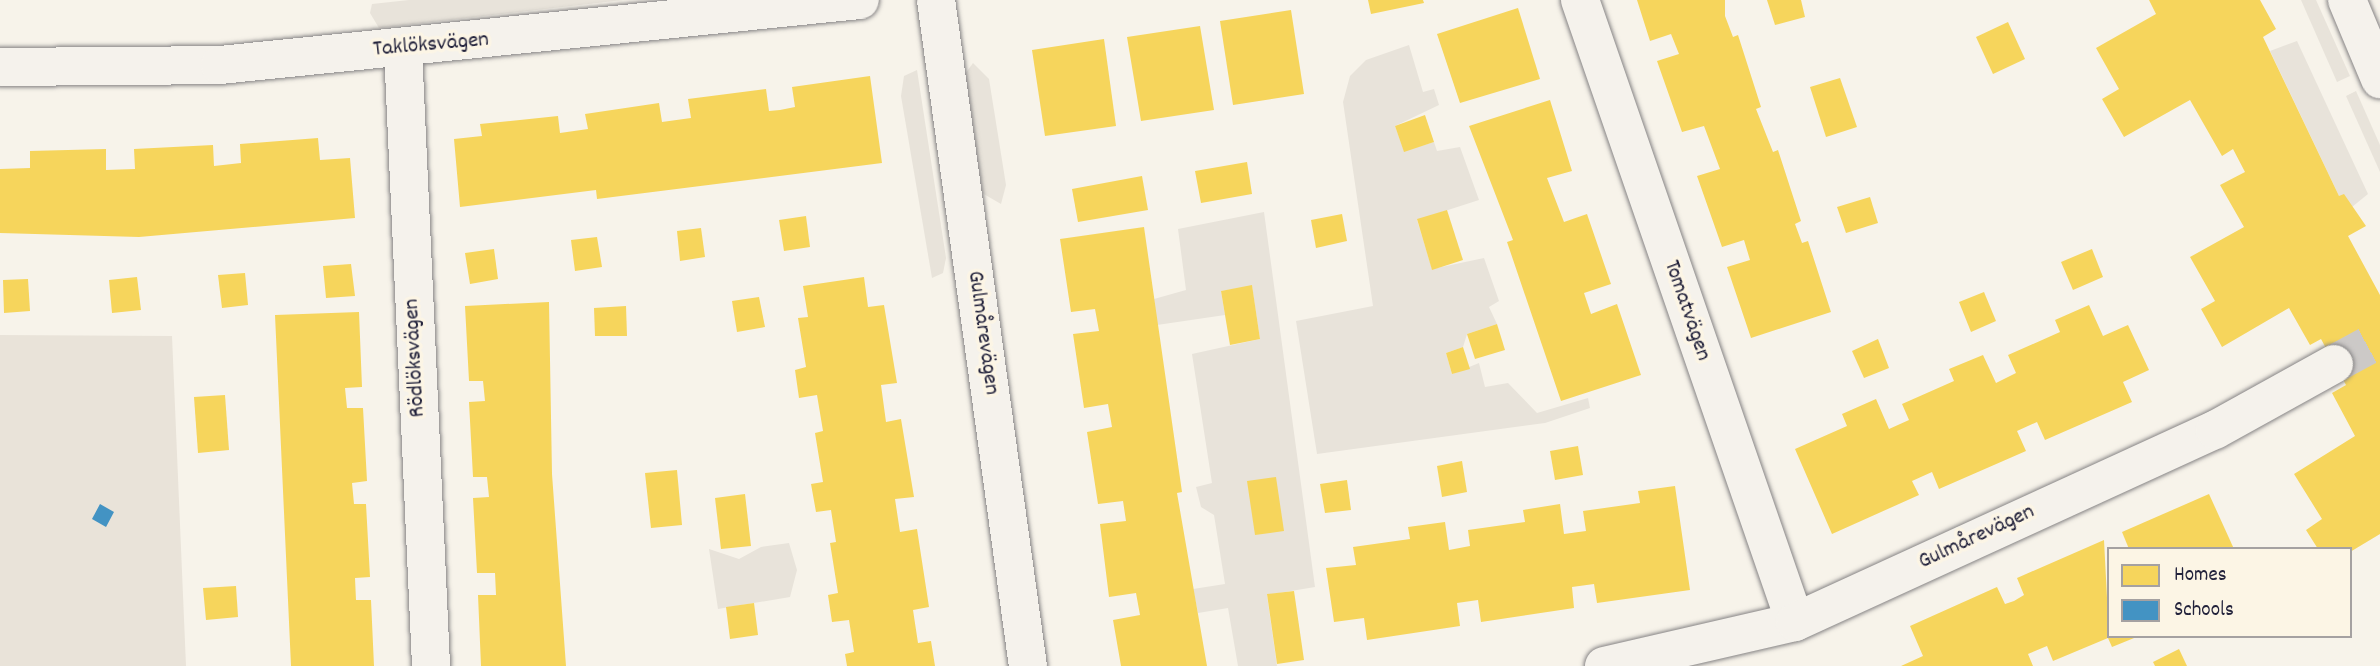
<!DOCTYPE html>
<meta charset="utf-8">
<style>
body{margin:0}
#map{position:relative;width:2380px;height:666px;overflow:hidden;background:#f7f3ea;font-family:Dekko,sans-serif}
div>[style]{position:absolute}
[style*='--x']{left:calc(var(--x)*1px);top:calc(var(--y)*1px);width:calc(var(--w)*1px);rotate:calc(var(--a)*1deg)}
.built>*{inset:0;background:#e9e3d9}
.green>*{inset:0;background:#e8e3da}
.homes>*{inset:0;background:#f6d55c}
.schools>*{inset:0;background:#4393c3}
.minor-tunnel>*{height:38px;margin-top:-19px;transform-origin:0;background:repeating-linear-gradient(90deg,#ccc9c7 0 38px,transparent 0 57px)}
.roads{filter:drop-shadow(0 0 2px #868485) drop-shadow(0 0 2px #868485)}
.minor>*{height:38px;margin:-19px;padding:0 19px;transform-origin:19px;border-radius:19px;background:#f5f2ec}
span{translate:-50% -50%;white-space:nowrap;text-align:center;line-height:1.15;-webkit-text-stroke:7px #fcf5e5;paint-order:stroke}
.street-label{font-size:23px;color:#22223b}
.legend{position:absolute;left:2107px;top:547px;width:245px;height:91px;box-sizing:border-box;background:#fcf5e5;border:2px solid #a5a1a1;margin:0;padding:9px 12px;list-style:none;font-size:21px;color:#22223b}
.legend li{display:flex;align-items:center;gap:14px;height:35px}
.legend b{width:35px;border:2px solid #a5a1a1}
</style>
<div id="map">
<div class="built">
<i style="clip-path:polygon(0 335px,172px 336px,186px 666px,0 666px)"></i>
</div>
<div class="green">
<i style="clip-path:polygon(409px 0,623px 0,379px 28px,370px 13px,372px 4px)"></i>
<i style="clip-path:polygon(2301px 0,2316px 0,2350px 76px,2337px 82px)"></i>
<i style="clip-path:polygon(2297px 41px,2368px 194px,2352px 207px,2339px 196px,2270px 51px)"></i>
<i style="clip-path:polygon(1409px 45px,1423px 92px,1434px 89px,1439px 105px,1395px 126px,1404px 151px,1434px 142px,1437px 151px,1460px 147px,1479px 200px,1417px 220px,1432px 269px,1484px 258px,1499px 301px,1489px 307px,1497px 324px,1467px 334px,1463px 347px,1446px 353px,1452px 374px,1479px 363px,1485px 387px,1508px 383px,1537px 413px,1588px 398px,1590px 408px,1545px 423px,1317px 454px,1296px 321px,1373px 306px,1343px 102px,1350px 76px,1366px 60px)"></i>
<i style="clip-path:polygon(973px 63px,989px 79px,1006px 185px,1001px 204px,982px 193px,965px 74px)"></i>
<i style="clip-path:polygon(917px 70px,946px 258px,943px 273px,932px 278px,901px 96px,904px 76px)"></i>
<i style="clip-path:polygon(2356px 91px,2380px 145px,2380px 172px,2346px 96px)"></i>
<i style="clip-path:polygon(1264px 212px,1315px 587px,1267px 595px,1277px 666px,1238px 666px,1228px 608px,1198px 613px,1193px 589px,1225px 584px,1214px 515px,1201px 507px,1196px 487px,1212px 483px,1192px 354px,1260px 339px,1252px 286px,1221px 291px,1225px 315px,1157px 325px,1154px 299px,1186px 290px,1178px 229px)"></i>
<i style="clip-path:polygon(789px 543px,797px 570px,790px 597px,718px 609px,709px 549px,739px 559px,761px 547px)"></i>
</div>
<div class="homes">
<i style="clip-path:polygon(1368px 0,1423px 0,1424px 3px,1371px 14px)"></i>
<i style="clip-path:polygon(1637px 0,1725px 0,1725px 16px,1733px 37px,1738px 35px,1761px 107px,1756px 109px,1773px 152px,1778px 150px,1801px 221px,1795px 224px,1802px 243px,1808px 241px,1831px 312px,1751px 338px,1727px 267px,1750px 260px,1744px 240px,1722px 247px,1697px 176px,1720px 169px,1704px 126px,1682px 132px,1657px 61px,1679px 54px,1671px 34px,1650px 41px)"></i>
<i style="clip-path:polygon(1767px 0,1801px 0,1805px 17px,1775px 25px)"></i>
<i style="clip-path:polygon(2149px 0,2260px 0,2276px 29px,2263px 37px,2339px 196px,2344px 194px,2366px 226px,2348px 236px,2380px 295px,2380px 534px,2350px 552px,2318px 549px,2306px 530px,2322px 519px,2294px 474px,2355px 436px,2332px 393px,2346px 385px,2321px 339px,2310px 345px,2289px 308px,2222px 347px,2201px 309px,2215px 301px,2190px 257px,2244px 227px,2220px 185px,2245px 172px,2233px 149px,2222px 156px,2190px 100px,2124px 137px,2102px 99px,2119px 89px,2096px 48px,2156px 14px)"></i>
<i style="clip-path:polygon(1518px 8px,1540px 79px,1460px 103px,1437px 34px)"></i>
<i style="clip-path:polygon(1291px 10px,1304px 94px,1233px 105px,1220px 21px)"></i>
<i style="clip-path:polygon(2008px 22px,2025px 59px,1993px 74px,1976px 37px)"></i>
<i style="clip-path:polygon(1200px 26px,1214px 110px,1141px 121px,1127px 37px)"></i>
<i style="clip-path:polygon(1104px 39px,1116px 126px,1045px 136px,1032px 50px)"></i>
<i style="clip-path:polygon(870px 76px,882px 163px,597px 199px,596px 190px,460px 207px,454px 139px,482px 136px,480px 124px,558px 116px,560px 133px,588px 129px,585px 114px,659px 103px,662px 122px,691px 118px,688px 99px,766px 89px,769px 111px,780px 110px,795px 107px,792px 87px)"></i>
<i style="clip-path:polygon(1840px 78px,1857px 127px,1826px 137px,1810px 87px)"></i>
<i style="clip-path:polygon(1550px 100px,1572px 171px,1547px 178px,1564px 222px,1587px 214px,1611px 284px,1584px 293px,1591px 314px,1617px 304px,1641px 375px,1561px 401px,1507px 242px,1513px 240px,1469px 126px)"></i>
<i style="clip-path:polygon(1425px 115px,1434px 142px,1404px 152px,1395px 126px)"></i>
<i style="clip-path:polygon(318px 138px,320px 160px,350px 158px,355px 218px,139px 237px,0 233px,0 169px,30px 168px,30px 151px,106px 149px,106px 170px,135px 169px,134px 149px,213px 145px,214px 166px,241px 163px,240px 144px)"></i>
<i style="clip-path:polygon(1247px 162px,1252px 194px,1201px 203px,1195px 171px)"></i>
<i style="clip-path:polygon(1142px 176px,1148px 210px,1078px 222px,1072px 189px)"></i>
<i style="clip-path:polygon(1870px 197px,1878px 223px,1846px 233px,1837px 207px)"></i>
<i style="clip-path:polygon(1447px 210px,1463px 260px,1432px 270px,1417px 219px)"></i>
<i style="clip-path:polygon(1342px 214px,1347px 241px,1316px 248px,1311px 220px)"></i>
<i style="clip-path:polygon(806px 216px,810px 247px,784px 251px,779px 220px)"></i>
<i style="clip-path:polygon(1144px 227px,1182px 492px,1177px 493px,1207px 666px,1121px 666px,1113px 620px,1140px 615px,1136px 593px,1109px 597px,1100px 524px,1126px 521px,1123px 501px,1098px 504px,1087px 432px,1112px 427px,1108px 404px,1084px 408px,1073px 334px,1099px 331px,1095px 309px,1071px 312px,1060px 239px)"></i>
<i style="clip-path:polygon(701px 228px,705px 257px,680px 261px,677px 231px)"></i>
<i style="clip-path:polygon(597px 237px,602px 267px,575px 271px,571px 240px)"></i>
<i style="clip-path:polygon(494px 249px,498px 279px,470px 284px,465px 253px)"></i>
<i style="clip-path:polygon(2092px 249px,2103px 277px,2073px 290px,2061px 262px)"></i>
<i style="clip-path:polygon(351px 264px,355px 296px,326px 298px,323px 266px)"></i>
<i style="clip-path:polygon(245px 273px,248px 305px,222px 308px,218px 275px)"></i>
<i style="clip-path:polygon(137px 277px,141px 310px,112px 313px,109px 280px)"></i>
<i style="clip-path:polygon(864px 277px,868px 307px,884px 305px,897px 383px,881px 385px,886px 422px,901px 419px,914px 497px,895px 499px,900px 532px,917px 529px,929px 607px,913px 610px,918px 643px,931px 641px,935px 666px,847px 666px,845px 654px,854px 652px,849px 620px,832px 622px,828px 595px,838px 593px,830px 543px,836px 542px,831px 510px,816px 512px,811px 484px,823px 482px,815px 433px,823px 431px,817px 395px,799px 398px,795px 370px,806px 367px,798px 318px,808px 317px,803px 286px)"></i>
<i style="clip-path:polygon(28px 279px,30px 311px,4px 313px,3px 280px)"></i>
<i style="clip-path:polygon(1252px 285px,1260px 339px,1230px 345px,1221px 291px)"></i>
<i style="clip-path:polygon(1984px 292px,1996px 321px,1971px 332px,1959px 302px)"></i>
<i style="clip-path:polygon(759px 297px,765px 327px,737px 332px,732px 301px)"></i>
<i style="clip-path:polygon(549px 302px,552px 474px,566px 666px,481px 666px,478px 595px,496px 595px,495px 573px,477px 573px,473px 498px,489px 497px,487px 477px,473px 477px,469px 402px,485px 401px,483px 381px,469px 381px,465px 306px)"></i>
<i style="clip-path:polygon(2089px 305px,2103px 336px,2128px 325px,2149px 370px,2123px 382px,2132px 402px,2045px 440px,2037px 422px,2017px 431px,2026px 451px,1939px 489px,1932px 472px,1912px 481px,1919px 495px,1832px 534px,1795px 449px,1847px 426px,1842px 414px,1876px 399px,1889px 429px,1909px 420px,1902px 404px,1954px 381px,1949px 369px,1983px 355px,1996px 383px,2016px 373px,2008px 355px,2060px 332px,2055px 320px)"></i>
<i style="clip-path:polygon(626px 306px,627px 336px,595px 336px,594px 308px)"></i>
<i style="clip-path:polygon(359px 312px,362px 387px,345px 388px,347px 408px,363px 408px,367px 481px,352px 483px,354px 504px,366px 504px,370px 577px,355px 578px,356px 600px,371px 600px,374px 666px,291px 666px,275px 315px)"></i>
<i style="clip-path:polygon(1497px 324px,1505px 350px,1475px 359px,1467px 334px)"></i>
<i style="clip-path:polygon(1878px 339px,1889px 368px,1864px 378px,1852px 351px)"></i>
<i style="clip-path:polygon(1463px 347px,1470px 369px,1452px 374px,1446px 353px)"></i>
<i style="clip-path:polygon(225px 395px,229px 450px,198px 453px,194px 397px)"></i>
<i style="clip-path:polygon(1578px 446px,1583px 475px,1555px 480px,1550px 451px)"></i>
<i style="clip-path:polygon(1462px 461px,1467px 492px,1442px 497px,1437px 466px)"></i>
<i style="clip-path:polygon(677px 470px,682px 525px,651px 528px,645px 473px)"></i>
<i style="clip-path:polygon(1276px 477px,1284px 531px,1255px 535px,1247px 481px)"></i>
<i style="clip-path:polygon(1347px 480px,1351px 510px,1325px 513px,1320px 484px)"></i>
<i style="clip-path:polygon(1675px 486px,1690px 590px,1597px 603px,1594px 584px,1572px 587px,1574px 608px,1481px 622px,1478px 600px,1457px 603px,1460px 626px,1367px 640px,1364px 618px,1334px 622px,1326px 568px,1356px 565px,1353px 547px,1410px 539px,1408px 527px,1445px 522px,1449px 550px,1470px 546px,1468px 530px,1525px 522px,1523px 510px,1560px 504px,1564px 534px,1586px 531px,1583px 511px,1640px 503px,1638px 491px)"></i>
<i style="clip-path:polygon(745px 494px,751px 546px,721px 549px,715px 498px)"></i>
<i style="clip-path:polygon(2209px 494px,2234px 549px,2129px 549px,2122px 532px)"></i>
<i style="clip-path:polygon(2104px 540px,2109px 636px,2139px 636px,2112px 647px,2108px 638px,2053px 661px,2047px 646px,2028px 654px,2033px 666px,1901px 666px,1923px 656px,1910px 626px,1997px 587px,2005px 604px,2014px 601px,2024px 595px,2017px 578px)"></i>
<i style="clip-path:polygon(236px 586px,238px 617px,206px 620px,203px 588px)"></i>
<i style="clip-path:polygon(1294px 591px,1304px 660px,1277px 664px,1267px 594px)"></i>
<i style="clip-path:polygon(754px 603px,758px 635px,730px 639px,726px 607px)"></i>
<i style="clip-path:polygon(2179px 649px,2187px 666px,2155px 666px,2153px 662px)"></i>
</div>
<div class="schools">
<i style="clip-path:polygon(100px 504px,114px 512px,106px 527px,92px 519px)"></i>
</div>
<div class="minor-tunnel">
<i style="--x:2334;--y:364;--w:52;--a:-28.5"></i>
</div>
<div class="roads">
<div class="minor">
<i style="--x:936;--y:0;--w:672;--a:82.14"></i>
<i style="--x:1580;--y:0;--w:658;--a:70.93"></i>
<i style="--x:2347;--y:0;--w:86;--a:67.3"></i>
<i style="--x:403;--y:49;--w:618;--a:87.4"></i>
<i style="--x:0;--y:67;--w:220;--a:-0.5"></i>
<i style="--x:220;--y:65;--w:643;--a:-5.8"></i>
<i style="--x:1604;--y:666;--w:196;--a:-13"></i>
<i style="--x:1795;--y:622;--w:462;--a:-24.6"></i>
<i style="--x:2215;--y:430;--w:136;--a:-29"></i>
</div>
</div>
<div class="street-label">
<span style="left:431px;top:46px;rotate:-5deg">Taklöksvägen</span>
<span style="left:1686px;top:311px;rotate:71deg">Tomatvägen</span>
<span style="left:982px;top:333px;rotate:82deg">Gulmårevägen</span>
<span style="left:416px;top:358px;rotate:-93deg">Rödlöksvägen</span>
<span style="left:1977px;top:538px;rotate:-25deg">Gulmårevägen</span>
</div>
<ul class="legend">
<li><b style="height:19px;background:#f6d55c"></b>Homes</li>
<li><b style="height:19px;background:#4393c3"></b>Schools</li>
</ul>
</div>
